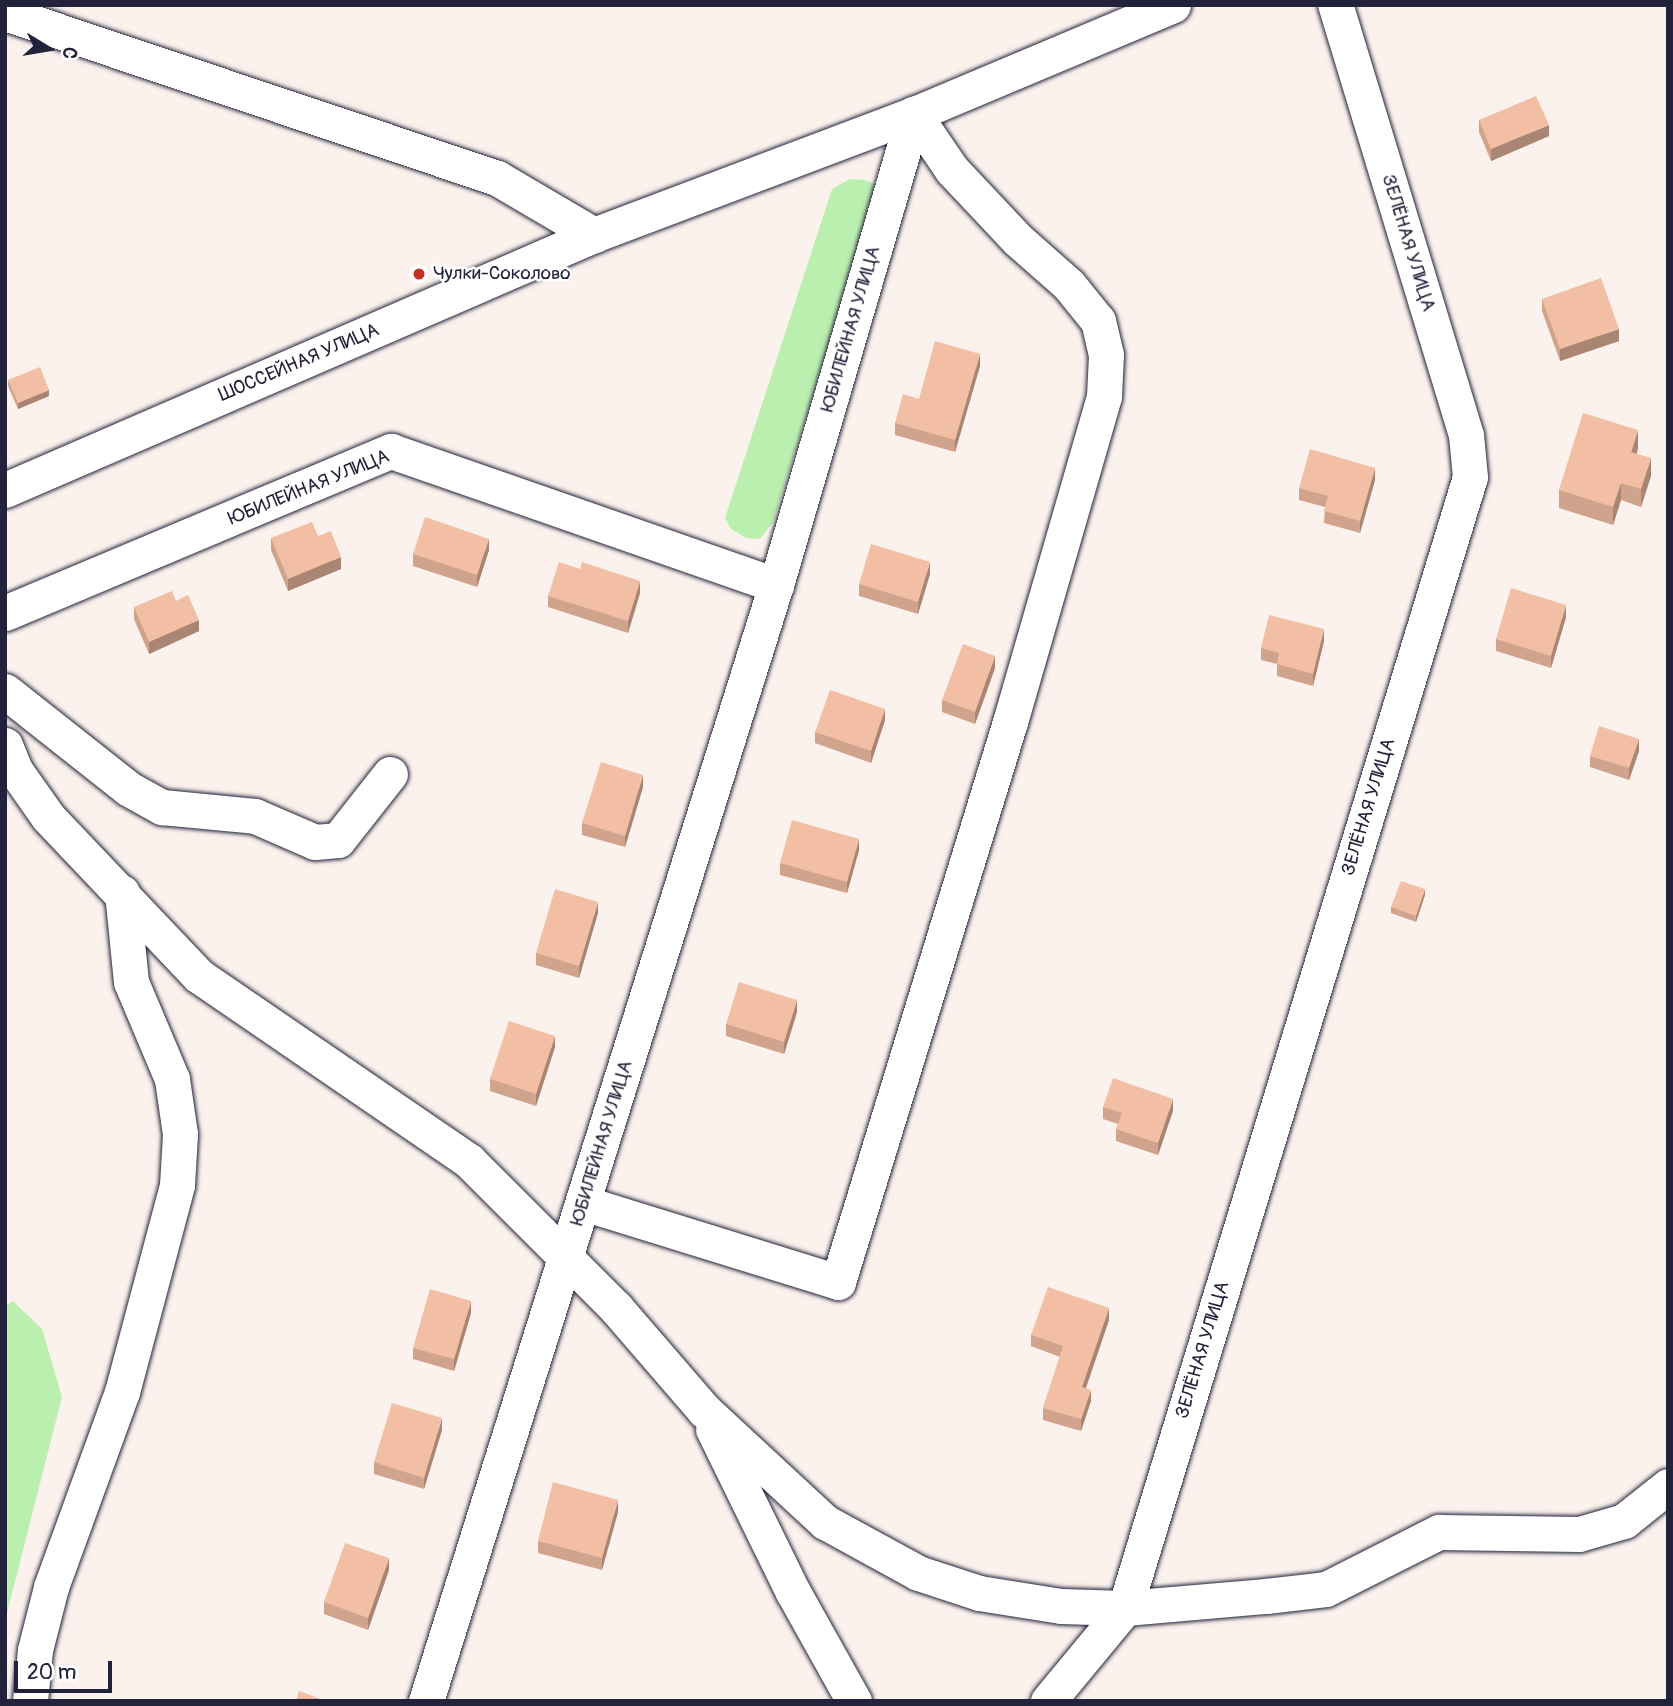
<!DOCTYPE html>
<meta charset="utf-8">
<style>
body{margin:0}
#map{position:relative;width:1673px;height:1706px;overflow:hidden;background:#fcf2ed;font-family:Pangolin,sans-serif}
div>[style]{position:absolute}
[style*='--x']{left:calc(var(--x)*1px);top:calc(var(--y)*1px);width:calc(var(--w)*1px);rotate:calc(var(--a)*1deg)}
.green>*{inset:0;background:#bbefaf}
.roads{filter:drop-shadow(0 0 2px #22223b) drop-shadow(0 0 2px #22223b)}
.minor>*{height:35px;margin:-17.5px;padding:0 17.5px;transform-origin:17.5px;border-radius:17.5px;background:#fff}
.wall>*{inset:0;background:#d0a38d}
.shaded-wall>*{inset:0;background:#a98573}
.building>*{inset:0;background:#f2bea4}
.dots>*{width:19px;height:19px;translate:-50% -50%;box-sizing:border-box;border:4px solid #fff;border-radius:50%}
span{translate:-50% -50%;white-space:nowrap;text-align:center;line-height:1.15;-webkit-text-stroke:5px #fff;paint-order:stroke}
.street-label{font-size:19px;color:#22223b}
.poi-label{font-size:19px;color:#22223b}
.left{translate:0 -50%;text-align:left}
.frame{position:absolute;inset:0;border:7px solid #22223b;pointer-events:none}
.north{position:absolute;left:14px;top:14px;width:70px;height:70px;-webkit-text-stroke:5px #fff;paint-order:stroke;rotate:101deg;font-size:19px;font-weight:700;line-height:28px;text-align:center;color:#22223b}
.north::after{content:'';display:block;margin:auto;width:24px;height:32px;background:#22223b;clip-path:polygon(50% 0,100% 100%,50% 72%,0 100%)}
.scale{position:absolute;left:14px;top:1661px;width:98px;height:32px;box-sizing:border-box;border:4px solid #22223b;border-top:0;padding-left:9px;font-size:21px;line-height:24px;white-space:nowrap;color:#22223b;-webkit-text-stroke:5px #fff;paint-order:stroke}
</style>
<div id="map">
<div class="green">
<i style="clip-path:polygon(850px 179px,866px 180px,878px 186px,773px 522px,760px 539px,746px 538px,731px 529px,725px 518px,832px 189px)"></i>
<i style="clip-path:polygon(13px 1301px,42px 1329px,62px 1397px,5px 1621px,5px 1306px)"></i>
</div>
<div class="roads">
<div class="minor">
<i style="--x:5;--y:13;--w:519;--a:18.54"></i>
<i style="--x:497;--y:178;--w:113;--a:30.4"></i>
<i style="--x:5;--y:490;--w:642;--a:-23.41"></i>
<i style="--x:594;--y:235;--w:342;--a:-20.7"></i>
<i style="--x:914;--y:114;--w:281;--a:-22.8"></i>
<i style="--x:5;--y:613;--w:419;--a:-22.8"></i>
<i style="--x:391;--y:451;--w:408;--a:19.2"></i>
<i style="--x:5;--y:691;--w:158;--a:38.3"></i>
<i style="--x:129;--y:789;--w:38;--a:29"></i>
<i style="--x:162;--y:807;--w:93;--a:5.5"></i>
<i style="--x:255;--y:816;--w:65;--a:23.4"></i>
<i style="--x:315;--y:842;--w:23;--a:-5"></i>
<i style="--x:338;--y:840;--w:84;--a:-51.8"></i>
<i style="--x:5;--y:745;--w:27;--a:68"></i>
<i style="--x:15;--y:770;--w:57;--a:54.9"></i>
<i style="--x:48;--y:817;--w:219;--a:46.5"></i>
<i style="--x:199;--y:976;--w:327;--a:34.4"></i>
<i style="--x:469;--y:1161;--w:208;--a:45"></i>
<i style="--x:616;--y:1308;--w:135;--a:49.2"></i>
<i style="--x:704;--y:1410;--w:165;--a:42.8"></i>
<i style="--x:825;--y:1522;--w:106;--a:28.7"></i>
<i style="--x:918;--y:1573;--w:64;--a:18.2"></i>
<i style="--x:979;--y:1593;--w:83;--a:9"></i>
<i style="--x:1061;--y:1606;--w:64;--a:1.8"></i>
<i style="--x:1125;--y:1608;--w:142;--a:-4.9"></i>
<i style="--x:1266;--y:1596;--w:60;--a:-6.7"></i>
<i style="--x:1326;--y:1589;--w:127;--a:-26.8"></i>
<i style="--x:1439;--y:1532;--w:140;--a:0.8"></i>
<i style="--x:1579;--y:1534;--w:47;--a:-16.1"></i>
<i style="--x:1624;--y:1521;--w:56;--a:-38.5"></i>
<i style="--x:583;--y:1203;--w:267;--a:17.2"></i>
<i style="--x:838;--y:1282;--w:586;--a:-72.93"></i>
<i style="--x:1010;--y:722;--w:339;--a:-73.9"></i>
<i style="--x:1104;--y:396;--w:41;--a:-87.2"></i>
<i style="--x:1106;--y:355;--w:35;--a:-103"></i>
<i style="--x:1098;--y:321;--w:46;--a:-128.9"></i>
<i style="--x:1069;--y:285;--w:69;--a:-138.5"></i>
<i style="--x:1017;--y:239;--w:95;--a:-133.3"></i>
<i style="--x:952;--y:170;--w:68;--a:-124.2"></i>
<i style="--x:713;--y:1429;--w:182;--a:63.9"></i>
<i style="--x:793;--y:1592;--w:125;--a:60.8"></i>
<i style="--x:30;--y:1701;--w:51;--a:-84.4"></i>
<i style="--x:35;--y:1650;--w:65;--a:-75.7"></i>
<i style="--x:51;--y:1587;--w:208;--a:-70"></i>
<i style="--x:122;--y:1392;--w:214;--a:-75.1"></i>
<i style="--x:177;--y:1185;--w:51;--a:-86.6"></i>
<i style="--x:180;--y:1134;--w:56;--a:-98.3"></i>
<i style="--x:172;--y:1079;--w:105;--a:-112.9"></i>
<i style="--x:131;--y:982;--w:90;--a:-95.7"></i>
<i style="--x:426;--y:1701;--w:1170;--a:-72.59"></i>
<i style="--x:776;--y:585;--w:491;--a:-73.7"></i>
<i style="--x:1048;--y:1701;--w:121;--a:-50.4"></i>
<i style="--x:1125;--y:1608;--w:1182;--a:-73.04"></i>
<i style="--x:1470;--y:477;--w:42;--a:-95.4"></i>
<i style="--x:1466;--y:435;--w:450;--a:-106.9"></i>
</div>
</div>
<div class="wall">
<i style="clip-path:polygon(1479px 120px,1549px 136px,1491px 161px,1479px 132px)"></i>
<i style="clip-path:polygon(1542px 299px,1619px 341px,1560px 361px,1542px 311px)"></i>
<i style="clip-path:polygon(980px 366px,955px 452px,895px 435px,895px 423px,919px 399px)"></i>
<i style="clip-path:polygon(8px 380px,49px 396px,18px 409px,8px 386px)"></i>
<i style="clip-path:polygon(1638px 448px,1637px 454px,1651px 476px,1641px 507px,1621px 500px,1613px 525px,1559px 508px,1559px 490px)"></i>
<i style="clip-path:polygon(1375px 480px,1360px 533px,1324px 523px,1325px 507px,1299px 500px,1299px 488px)"></i>
<i style="clip-path:polygon(318px 536px,341px 569px,288px 591px,271px 550px,271px 538px)"></i>
<i style="clip-path:polygon(489px 550px,477px 587px,413px 566px,413px 554px)"></i>
<i style="clip-path:polygon(580px 569px,640px 593px,628px 633px,548px 607px,548px 596px)"></i>
<i style="clip-path:polygon(930px 574px,918px 614px,859px 596px,859px 584px)"></i>
<i style="clip-path:polygon(176px 601px,199px 631px,149px 654px,134px 619px,134px 607px)"></i>
<i style="clip-path:polygon(1566px 617px,1551px 668px,1496px 651px,1496px 639px)"></i>
<i style="clip-path:polygon(1324px 641px,1313px 686px,1277px 676px,1277px 664px,1261px 660px,1261px 648px)"></i>
<i style="clip-path:polygon(995px 668px,975px 724px,942px 712px,942px 700px)"></i>
<i style="clip-path:polygon(885px 720px,871px 763px,815px 743px,815px 732px)"></i>
<i style="clip-path:polygon(1639px 751px,1629px 780px,1590px 767px,1590px 756px)"></i>
<i style="clip-path:polygon(643px 787px,625px 847px,582px 835px,582px 823px)"></i>
<i style="clip-path:polygon(859px 850px,847px 893px,780px 875px,780px 863px)"></i>
<i style="clip-path:polygon(1425px 895px,1416px 922px,1391px 913px,1391px 907px)"></i>
<i style="clip-path:polygon(598px 913px,579px 978px,536px 965px,536px 953px)"></i>
<i style="clip-path:polygon(797px 1012px,784px 1054px,726px 1036px,726px 1024px)"></i>
<i style="clip-path:polygon(555px 1047px,536px 1106px,490px 1091px,490px 1079px)"></i>
<i style="clip-path:polygon(1103px 1107px,1173px 1111px,1158px 1155px,1116px 1141px,1116px 1129px,1118px 1124px,1103px 1119px)"></i>
<i style="clip-path:polygon(471px 1313px,454px 1371px,413px 1359px,413px 1348px)"></i>
<i style="clip-path:polygon(1109px 1320px,1086px 1388px,1091px 1401px,1081px 1431px,1043px 1420px,1043px 1408px,1060px 1357px,1031px 1346px,1031px 1335px)"></i>
<i style="clip-path:polygon(442px 1430px,424px 1489px,374px 1474px,374px 1462px)"></i>
<i style="clip-path:polygon(618px 1512px,602px 1570px,538px 1553px,538px 1541px)"></i>
<i style="clip-path:polygon(389px 1570px,368px 1630px,324px 1614px,324px 1602px)"></i>
</div>
<div class="shaded-wall">
<i style="clip-path:polygon(1549px 125px,1549px 136px,1491px 161px,1491px 149px)"></i>
<i style="clip-path:polygon(1619px 329px,1619px 341px,1560px 361px,1560px 349px)"></i>
<i style="clip-path:polygon(980px 354px,980px 366px,955px 452px,955px 440px)"></i>
<i style="clip-path:polygon(49px 390px,49px 396px,18px 409px,18px 403px)"></i>
<i style="clip-path:polygon(1638px 430px,1638px 448px,1631px 470px,1631px 452px)"></i>
<i style="clip-path:polygon(1651px 458px,1651px 476px,1641px 507px,1641px 489px)"></i>
<i style="clip-path:polygon(1375px 468px,1375px 480px,1360px 533px,1360px 521px)"></i>
<i style="clip-path:polygon(1621px 483px,1621px 500px,1613px 525px,1613px 507px)"></i>
<i style="clip-path:polygon(489px 539px,489px 550px,477px 587px,477px 575px)"></i>
<i style="clip-path:polygon(341px 557px,341px 569px,288px 591px,288px 579px)"></i>
<i style="clip-path:polygon(930px 562px,930px 574px,918px 614px,918px 602px)"></i>
<i style="clip-path:polygon(640px 581px,640px 593px,628px 633px,628px 621px)"></i>
<i style="clip-path:polygon(1566px 605px,1566px 617px,1551px 668px,1551px 656px)"></i>
<i style="clip-path:polygon(199px 620px,199px 631px,149px 654px,149px 642px)"></i>
<i style="clip-path:polygon(1324px 629px,1324px 641px,1313px 686px,1313px 674px)"></i>
<i style="clip-path:polygon(995px 656px,995px 668px,975px 724px,975px 712px)"></i>
<i style="clip-path:polygon(885px 709px,885px 720px,871px 763px,871px 751px)"></i>
<i style="clip-path:polygon(1639px 739px,1639px 751px,1629px 780px,1629px 768px)"></i>
<i style="clip-path:polygon(643px 775px,643px 787px,625px 847px,625px 836px)"></i>
<i style="clip-path:polygon(859px 839px,859px 850px,847px 893px,847px 882px)"></i>
<i style="clip-path:polygon(1425px 889px,1425px 895px,1416px 922px,1416px 916px)"></i>
<i style="clip-path:polygon(598px 902px,598px 913px,579px 978px,579px 966px)"></i>
<i style="clip-path:polygon(797px 1000px,797px 1012px,784px 1054px,784px 1042px)"></i>
<i style="clip-path:polygon(555px 1036px,555px 1047px,536px 1106px,536px 1094px)"></i>
<i style="clip-path:polygon(1173px 1099px,1173px 1111px,1158px 1155px,1158px 1143px)"></i>
<i style="clip-path:polygon(471px 1301px,471px 1313px,454px 1371px,454px 1359px)"></i>
<i style="clip-path:polygon(1109px 1308px,1109px 1320px,1082px 1399px,1082px 1387px)"></i>
<i style="clip-path:polygon(1091px 1390px,1091px 1401px,1081px 1431px,1081px 1419px)"></i>
<i style="clip-path:polygon(442px 1418px,442px 1430px,424px 1489px,424px 1478px)"></i>
<i style="clip-path:polygon(618px 1500px,618px 1512px,602px 1570px,602px 1558px)"></i>
<i style="clip-path:polygon(389px 1558px,389px 1570px,368px 1630px,368px 1618px)"></i>
</div>
<div class="building">
<i style="clip-path:polygon(1536px 96px,1549px 125px,1491px 149px,1479px 120px)"></i>
<i style="clip-path:polygon(1601px 278px,1619px 329px,1560px 349px,1542px 299px)"></i>
<i style="clip-path:polygon(935px 341px,980px 354px,955px 440px,895px 423px,903px 394px,919px 399px)"></i>
<i style="clip-path:polygon(40px 367px,49px 390px,18px 403px,8px 380px)"></i>
<i style="clip-path:polygon(1583px 413px,1638px 430px,1631px 452px,1651px 458px,1641px 489px,1621px 483px,1613px 507px,1559px 490px)"></i>
<i style="clip-path:polygon(1310px 449px,1375px 468px,1360px 521px,1324px 511px,1328px 496px,1299px 488px)"></i>
<i style="clip-path:polygon(425px 517px,489px 539px,477px 575px,413px 554px)"></i>
<i style="clip-path:polygon(312px 522px,318px 536px,331px 531px,341px 557px,288px 579px,271px 538px)"></i>
<i style="clip-path:polygon(871px 544px,930px 562px,918px 602px,859px 584px)"></i>
<i style="clip-path:polygon(559px 562px,580px 569px,582px 562px,640px 581px,628px 621px,548px 596px)"></i>
<i style="clip-path:polygon(1511px 588px,1566px 605px,1551px 656px,1496px 639px)"></i>
<i style="clip-path:polygon(172px 591px,176px 601px,188px 595px,199px 620px,149px 642px,134px 607px)"></i>
<i style="clip-path:polygon(1269px 615px,1324px 629px,1313px 674px,1277px 664px,1279px 653px,1261px 648px)"></i>
<i style="clip-path:polygon(963px 644px,995px 656px,975px 712px,942px 700px)"></i>
<i style="clip-path:polygon(830px 690px,885px 709px,871px 751px,815px 732px)"></i>
<i style="clip-path:polygon(1599px 726px,1639px 739px,1629px 768px,1590px 756px)"></i>
<i style="clip-path:polygon(601px 762px,643px 775px,625px 836px,582px 823px)"></i>
<i style="clip-path:polygon(792px 820px,859px 839px,847px 882px,780px 863px)"></i>
<i style="clip-path:polygon(1401px 881px,1425px 889px,1416px 916px,1391px 907px)"></i>
<i style="clip-path:polygon(555px 889px,598px 902px,579px 966px,536px 953px)"></i>
<i style="clip-path:polygon(739px 982px,797px 1000px,784px 1042px,726px 1024px)"></i>
<i style="clip-path:polygon(509px 1021px,555px 1036px,536px 1094px,490px 1079px)"></i>
<i style="clip-path:polygon(1113px 1078px,1173px 1099px,1158px 1143px,1116px 1129px,1122px 1113px,1103px 1107px)"></i>
<i style="clip-path:polygon(1048px 1287px,1109px 1308px,1082px 1387px,1091px 1390px,1081px 1419px,1043px 1408px,1063px 1346px,1031px 1335px)"></i>
<i style="clip-path:polygon(430px 1289px,471px 1301px,454px 1359px,413px 1348px)"></i>
<i style="clip-path:polygon(392px 1403px,442px 1418px,424px 1478px,374px 1462px)"></i>
<i style="clip-path:polygon(553px 1482px,618px 1500px,602px 1558px,538px 1541px)"></i>
<i style="clip-path:polygon(345px 1543px,389px 1558px,368px 1618px,324px 1602px)"></i>
<i style="clip-path:polygon(299px 1691px,326px 1701px,296px 1701px)"></i>
</div>
<div class="dots">
<i style="left:419px;top:274px;background:#c8321e"></i>
</div>
<div class="street-label">
<span style="left:1408px;top:243px;rotate:73deg">ЗЕЛЁНАЯ УЛИЦА</span>
<span style="left:851px;top:329px;rotate:-74deg">ЮБИЛЕЙНАЯ УЛИЦА</span>
<span style="left:299px;top:363px;rotate:-23deg">ШОССЕЙНАЯ УЛИЦА</span>
<span style="left:309px;top:488px;rotate:-22deg">ЮБИЛЕЙНАЯ УЛИЦА</span>
<span style="left:1369px;top:807px;rotate:-73deg">ЗЕЛЁНАЯ УЛИЦА</span>
<span style="left:602px;top:1143px;rotate:-73deg">ЮБИЛЕЙНАЯ УЛИЦА</span>
<span style="left:1203px;top:1350px;rotate:-73deg">ЗЕЛЁНАЯ УЛИЦА</span>
</div>
<div class="poi-label">
<span class="left" style="left:433px;top:274px">Чулки-Соколово</span>
</div>
<div class="frame"></div>
<div class="north">С</div>
<div class="scale">20 m</div>
</div>
